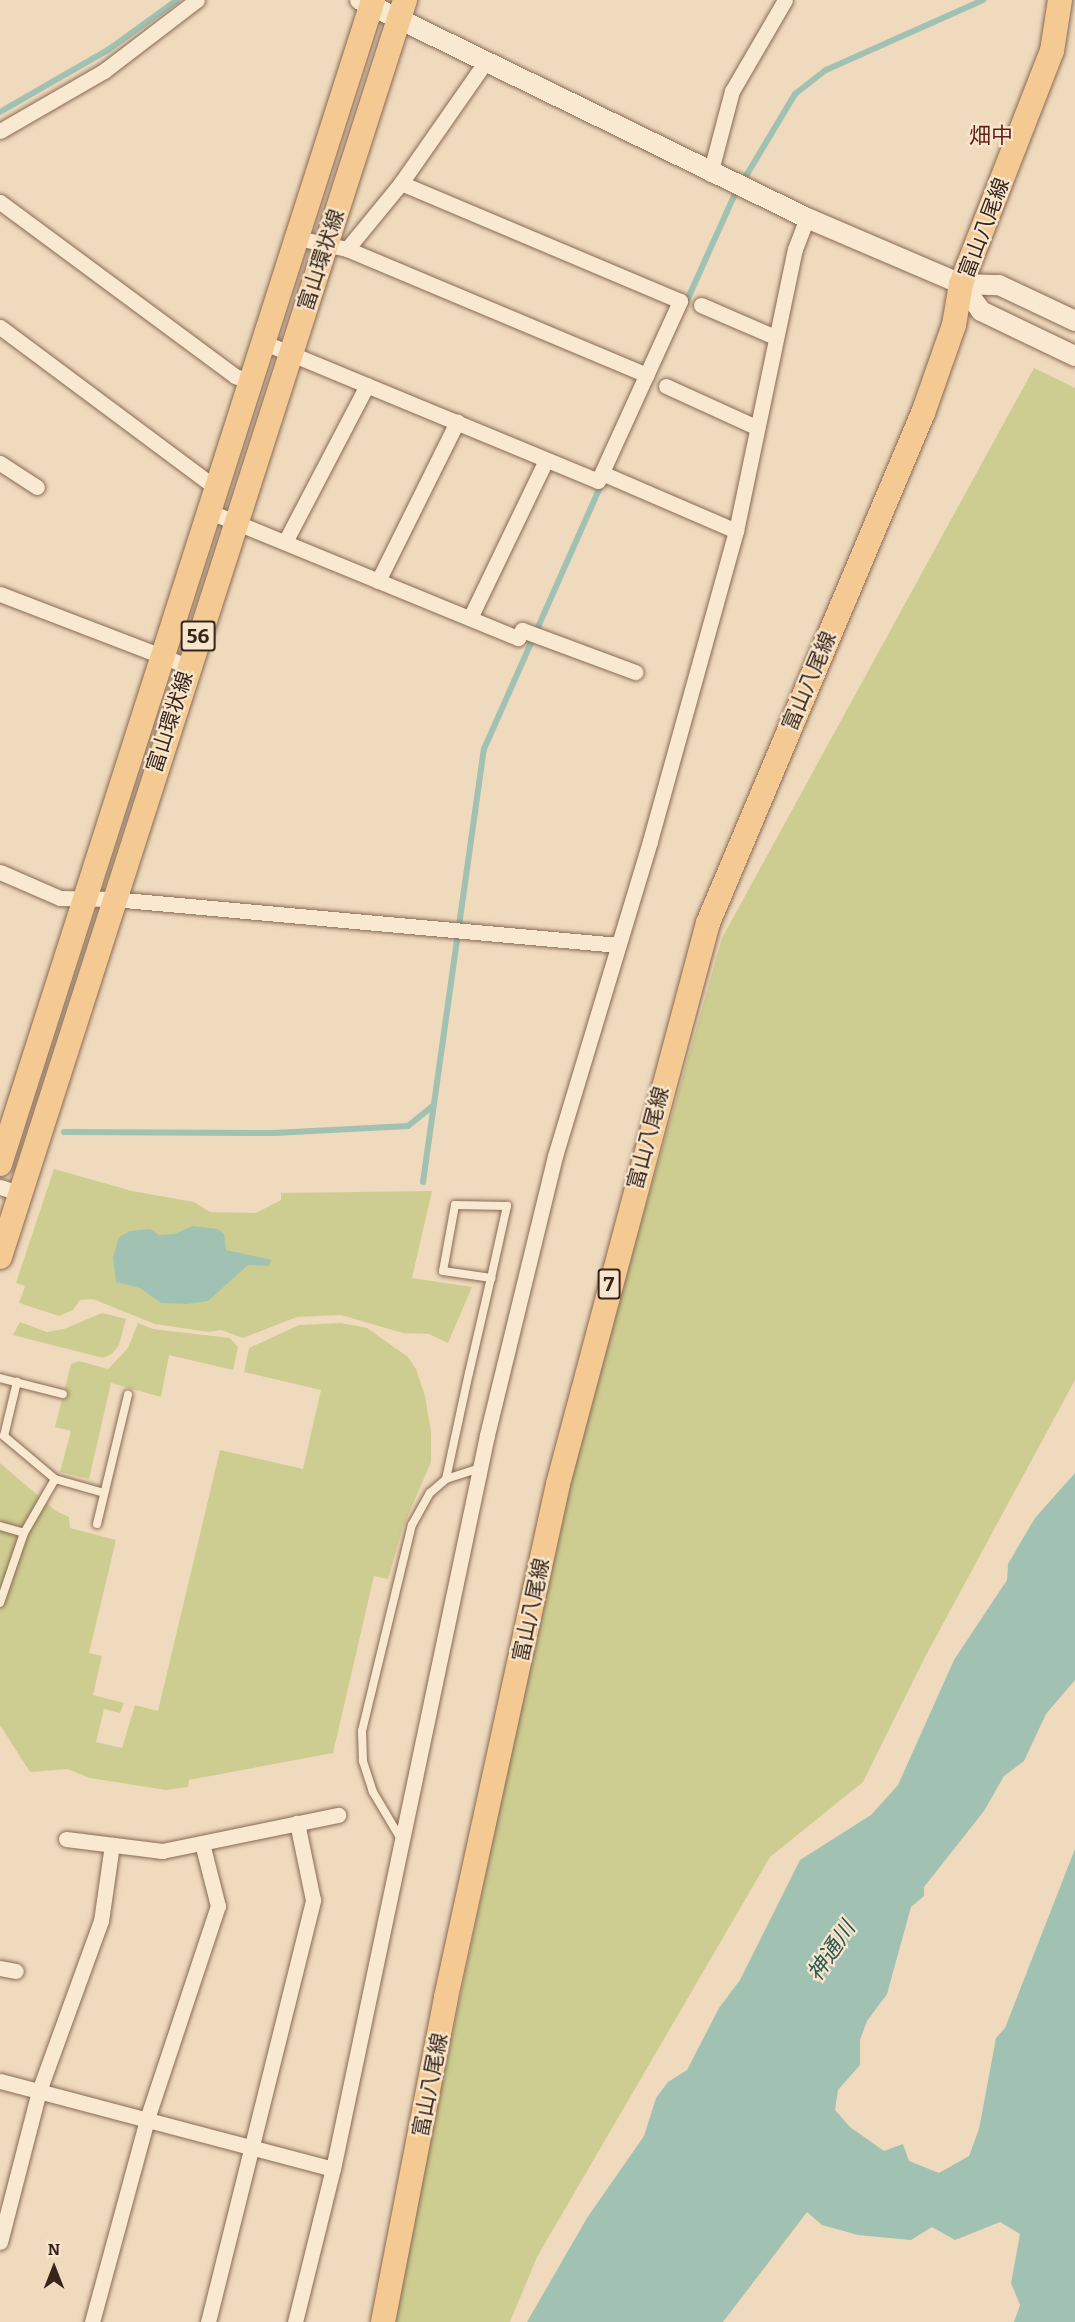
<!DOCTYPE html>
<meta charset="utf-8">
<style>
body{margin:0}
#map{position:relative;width:1075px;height:2322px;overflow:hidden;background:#efdabd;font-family:Bitter,"Noto Sans JP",serif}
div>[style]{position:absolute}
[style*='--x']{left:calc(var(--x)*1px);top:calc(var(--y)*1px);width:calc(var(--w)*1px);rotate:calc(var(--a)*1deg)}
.green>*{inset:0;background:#cecd91}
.water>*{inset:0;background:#a1c1b3}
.stream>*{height:6px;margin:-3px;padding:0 3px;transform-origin:3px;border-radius:3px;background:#a1c1b3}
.roads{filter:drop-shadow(0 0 2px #886a56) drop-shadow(0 0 2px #886a56)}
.service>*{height:8px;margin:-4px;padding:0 4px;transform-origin:4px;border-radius:4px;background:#fae9d1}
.minor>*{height:15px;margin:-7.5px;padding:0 7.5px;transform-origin:7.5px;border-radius:7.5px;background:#fae9d1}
.tertiary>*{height:20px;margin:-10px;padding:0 10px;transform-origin:10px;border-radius:10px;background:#fae9d1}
.primary>*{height:24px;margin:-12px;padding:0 12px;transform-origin:12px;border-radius:12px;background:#f5ca92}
span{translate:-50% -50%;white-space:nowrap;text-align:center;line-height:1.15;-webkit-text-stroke:4.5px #f7e6cd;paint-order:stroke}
.shield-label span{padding:2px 4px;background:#f7e6cd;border:2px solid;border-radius:4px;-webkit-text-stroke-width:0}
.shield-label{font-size:20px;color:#37251b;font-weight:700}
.street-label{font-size:21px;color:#37251b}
.neighbourhood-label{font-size:22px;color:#651f19}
.water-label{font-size:22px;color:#2a574f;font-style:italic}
.north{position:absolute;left:24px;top:2238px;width:60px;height:60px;-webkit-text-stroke:4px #f7e6cd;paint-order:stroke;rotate:0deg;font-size:16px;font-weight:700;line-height:24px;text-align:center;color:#37251b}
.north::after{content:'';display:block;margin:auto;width:21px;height:27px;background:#37251b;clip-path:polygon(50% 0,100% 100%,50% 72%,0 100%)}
</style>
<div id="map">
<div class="green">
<i style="clip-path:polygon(1034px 368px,1075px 388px,1075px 1380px,925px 1657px,863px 1782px,770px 1857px,537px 2257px,510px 2322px,392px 2322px,571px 1470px,722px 938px)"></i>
<i style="clip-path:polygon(54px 1169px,132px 1191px,194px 1202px,210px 1212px,256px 1213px,281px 1200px,281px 1193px,432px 1191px,412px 1278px,472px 1287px,448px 1343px,429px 1334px,403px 1333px,341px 1315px,297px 1317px,243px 1338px,221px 1330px,208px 1332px,155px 1324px,93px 1299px,80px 1300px,73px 1310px,59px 1316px,19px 1303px,25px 1286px,16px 1283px)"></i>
<i style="clip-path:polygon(102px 1313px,126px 1319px,119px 1345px,112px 1354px,103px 1358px,13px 1335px,20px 1322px,47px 1332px,64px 1329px)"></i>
<i style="clip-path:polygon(138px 1323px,153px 1329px,230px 1338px,238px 1347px,233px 1370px,169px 1355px,161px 1397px,111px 1383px,89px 1479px,60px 1472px,71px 1431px,55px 1427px,71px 1364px,79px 1361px,108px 1369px,128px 1348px)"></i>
<i style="clip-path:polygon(341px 1323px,367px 1328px,408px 1357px,416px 1369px,425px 1396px,431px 1432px,431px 1462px,403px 1527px,388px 1579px,374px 1576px,333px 1753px,189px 1780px,188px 1787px,166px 1790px,90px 1778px,68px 1769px,30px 1772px,0 1725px,0 1463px,56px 1511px,69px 1517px,70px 1528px,116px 1540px,89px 1653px,102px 1656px,93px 1695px,124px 1703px,120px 1713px,104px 1709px,96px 1742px,122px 1748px,135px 1705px,158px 1711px,220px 1450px,303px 1469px,321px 1390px,244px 1372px,249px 1348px,299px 1325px)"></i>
</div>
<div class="water">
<i style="clip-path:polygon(193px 1226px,218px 1229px,224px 1234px,226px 1250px,272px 1260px,268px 1266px,248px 1265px,208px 1301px,187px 1304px,161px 1303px,140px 1288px,116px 1282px,113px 1257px,119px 1237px,130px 1231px,150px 1229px,159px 1235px,174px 1234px)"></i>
<i style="clip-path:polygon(1075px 1473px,1075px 1680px,1046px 1714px,1024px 1761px,1004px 1776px,984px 1811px,924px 1887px,924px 1896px,911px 1907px,887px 1994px,867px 2021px,860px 2040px,860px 2065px,838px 2090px,835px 2110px,850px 2127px,884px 2151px,903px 2144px,909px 2161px,939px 2173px,969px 2156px,979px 2129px,996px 2038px,1005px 2028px,1075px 1849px,1075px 2322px,1014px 2322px,1020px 2305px,1011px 2283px,1020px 2234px,1000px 2222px,955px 2240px,932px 2227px,911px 2240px,858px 2235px,822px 2225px,807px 2212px,723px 2322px,527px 2322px,587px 2218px,644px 2136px,656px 2098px,668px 2082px,687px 2070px,719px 2008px,740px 1980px,800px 1860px,871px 1815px,898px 1785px,954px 1660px,1007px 1580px,1008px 1564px,1035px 1518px)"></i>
</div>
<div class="stream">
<i style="--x:0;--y:112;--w:125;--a:-29.9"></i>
<i style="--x:108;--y:50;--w:85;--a:-35.9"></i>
<i style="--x:685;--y:305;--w:120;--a:-65.8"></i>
<i style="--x:734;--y:196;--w:119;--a:-59.1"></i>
<i style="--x:795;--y:94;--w:39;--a:-38"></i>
<i style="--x:826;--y:70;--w:172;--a:-24"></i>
<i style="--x:64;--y:1132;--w:210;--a:0.3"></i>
<i style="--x:274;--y:1133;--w:134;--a:-3"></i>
<i style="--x:408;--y:1126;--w:32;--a:-39"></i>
<i style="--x:423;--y:1182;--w:437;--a:-82"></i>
<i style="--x:484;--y:749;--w:291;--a:-66.1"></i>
</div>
<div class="roads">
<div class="service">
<i style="--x:0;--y:1378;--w:65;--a:14.3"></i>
<i style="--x:55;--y:1479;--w:51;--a:15.9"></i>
<i style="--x:446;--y:1479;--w:108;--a:-77.8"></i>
<i style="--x:469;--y:1373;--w:98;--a:-77"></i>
<i style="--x:491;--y:1278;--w:74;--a:-77.5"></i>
<i style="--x:507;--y:1206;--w:52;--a:-178.9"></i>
<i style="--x:455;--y:1205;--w:67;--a:100.3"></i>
<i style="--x:443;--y:1271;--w:49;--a:8.3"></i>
<i style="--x:97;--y:1524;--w:133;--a:-76.5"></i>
<i style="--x:0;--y:1526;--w:25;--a:16"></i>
<i style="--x:0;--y:1603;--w:74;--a:-71.1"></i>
<i style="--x:24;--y:1533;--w:62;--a:-60.1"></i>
<i style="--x:55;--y:1479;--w:67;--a:-139.9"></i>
<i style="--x:4;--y:1436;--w:56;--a:-76.5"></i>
<i style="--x:401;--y:1839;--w:55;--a:-120.8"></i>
<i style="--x:373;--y:1792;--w:33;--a:-108"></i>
<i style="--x:363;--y:1761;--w:30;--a:-92"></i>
<i style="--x:362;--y:1731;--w:212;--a:-76.4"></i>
<i style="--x:412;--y:1525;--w:37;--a:-61"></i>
<i style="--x:430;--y:1493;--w:21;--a:-41"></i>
<i style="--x:446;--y:1479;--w:35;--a:-18"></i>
</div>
<div class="minor">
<i style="--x:0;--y:131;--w:120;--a:-30"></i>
<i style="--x:104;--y:71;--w:117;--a:-37.4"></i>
<i style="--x:710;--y:174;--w:86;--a:-75.2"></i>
<i style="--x:732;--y:91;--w:105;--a:-59.8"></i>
<i style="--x:0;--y:202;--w:292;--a:36.5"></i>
<i style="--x:235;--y:376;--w:18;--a:22"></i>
<i style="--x:298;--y:238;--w:50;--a:12.7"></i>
<i style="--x:347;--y:249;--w:325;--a:22.8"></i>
<i style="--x:347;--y:249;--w:85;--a:-50.7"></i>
<i style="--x:401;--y:183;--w:149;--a:-55.1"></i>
<i style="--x:701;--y:305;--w:81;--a:23.4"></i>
<i style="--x:0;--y:327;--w:269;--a:36.7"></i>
<i style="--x:265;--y:343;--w:360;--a:22.5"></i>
<i style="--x:598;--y:481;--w:198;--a:-65.5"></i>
<i style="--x:680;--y:301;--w:303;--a:-157.1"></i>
<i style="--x:666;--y:386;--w:99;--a:24.5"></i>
<i style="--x:0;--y:463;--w:44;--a:33"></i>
<i style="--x:602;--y:473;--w:146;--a:23.4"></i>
<i style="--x:208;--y:511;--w:335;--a:22.3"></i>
<i style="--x:518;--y:638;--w:9;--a:-63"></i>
<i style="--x:522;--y:630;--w:121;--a:20.4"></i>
<i style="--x:285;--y:542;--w:177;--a:-62.4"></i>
<i style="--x:378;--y:581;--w:178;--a:-63.6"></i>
<i style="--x:0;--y:594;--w:201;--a:21"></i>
<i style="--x:470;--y:618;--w:175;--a:-64.3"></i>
<i style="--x:0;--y:872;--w:65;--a:23.4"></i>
<i style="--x:60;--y:898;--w:53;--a:1.1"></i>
<i style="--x:113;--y:899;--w:507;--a:5.2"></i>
<i style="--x:0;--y:1187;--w:22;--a:18"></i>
<i style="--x:66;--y:1839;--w:97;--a:7.1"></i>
<i style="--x:162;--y:1851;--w:180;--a:-11.6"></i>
<i style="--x:0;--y:1968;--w:16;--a:11"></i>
<i style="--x:0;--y:2081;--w:344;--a:14.8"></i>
<i style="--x:0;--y:2242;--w:156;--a:-75.5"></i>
<i style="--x:39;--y:2091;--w:181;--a:-70"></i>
<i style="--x:101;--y:1921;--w:77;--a:-81.8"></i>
<i style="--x:92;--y:2322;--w:210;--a:-74.8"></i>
<i style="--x:147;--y:2119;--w:225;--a:-71.6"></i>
<i style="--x:218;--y:1906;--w:65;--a:-104.3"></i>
<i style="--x:208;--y:2322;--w:435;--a:-76"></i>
<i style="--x:313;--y:1900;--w:79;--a:-101.7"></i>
<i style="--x:295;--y:2322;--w:158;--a:-76.1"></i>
<i style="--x:333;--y:2169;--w:750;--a:-78.15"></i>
<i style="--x:487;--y:1435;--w:287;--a:-76.3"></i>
<i style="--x:555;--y:1156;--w:329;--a:-73.2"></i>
<i style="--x:650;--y:841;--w:322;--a:-74.5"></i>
<i style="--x:736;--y:531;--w:288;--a:-78.2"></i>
<i style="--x:795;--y:249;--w:33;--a:-69"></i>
</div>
<div class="tertiary">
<i style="--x:360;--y:0;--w:497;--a:26"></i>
<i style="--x:807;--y:218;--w:168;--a:23.2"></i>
<i style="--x:961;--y:284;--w:38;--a:2"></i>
<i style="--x:999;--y:285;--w:84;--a:25.3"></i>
<i style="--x:961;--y:284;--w:34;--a:53"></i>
<i style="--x:981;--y:311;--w:104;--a:25.6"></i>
</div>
<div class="primary">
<i style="--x:0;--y:1164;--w:1222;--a:-72.23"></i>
<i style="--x:0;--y:1257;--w:1321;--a:-72.14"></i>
<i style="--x:383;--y:2322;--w:331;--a:-79"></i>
<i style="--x:446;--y:1997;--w:525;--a:-77.68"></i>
<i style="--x:558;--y:1484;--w:581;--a:-75.03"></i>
<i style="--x:708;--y:923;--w:553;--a:-67.14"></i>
<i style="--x:923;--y:413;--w:93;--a:-70.6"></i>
<i style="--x:954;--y:325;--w:42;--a:-80.3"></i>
<i style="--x:961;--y:284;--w:250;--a:-68.7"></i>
<i style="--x:1052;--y:51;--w:52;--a:-81.1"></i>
</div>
</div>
<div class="shield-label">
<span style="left:198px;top:636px">56</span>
<span style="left:609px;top:1284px">7</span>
</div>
<div class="street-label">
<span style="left:984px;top:228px;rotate:-69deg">富山八尾線</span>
<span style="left:321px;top:260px;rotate:-72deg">富山環状線</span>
<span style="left:809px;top:681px;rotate:-67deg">富山八尾線</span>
<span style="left:170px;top:722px;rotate:-72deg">富山環状線</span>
<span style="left:648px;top:1138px;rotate:-75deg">富山八尾線</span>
<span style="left:531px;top:1610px;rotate:-78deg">富山八尾線</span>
<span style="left:430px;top:2085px;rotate:-79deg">富山八尾線</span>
</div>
<div class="neighbourhood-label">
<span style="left:991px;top:136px">畑中</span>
</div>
<div class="water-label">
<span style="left:831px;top:1951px;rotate:-56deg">神通川</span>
</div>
<div class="north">N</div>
</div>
